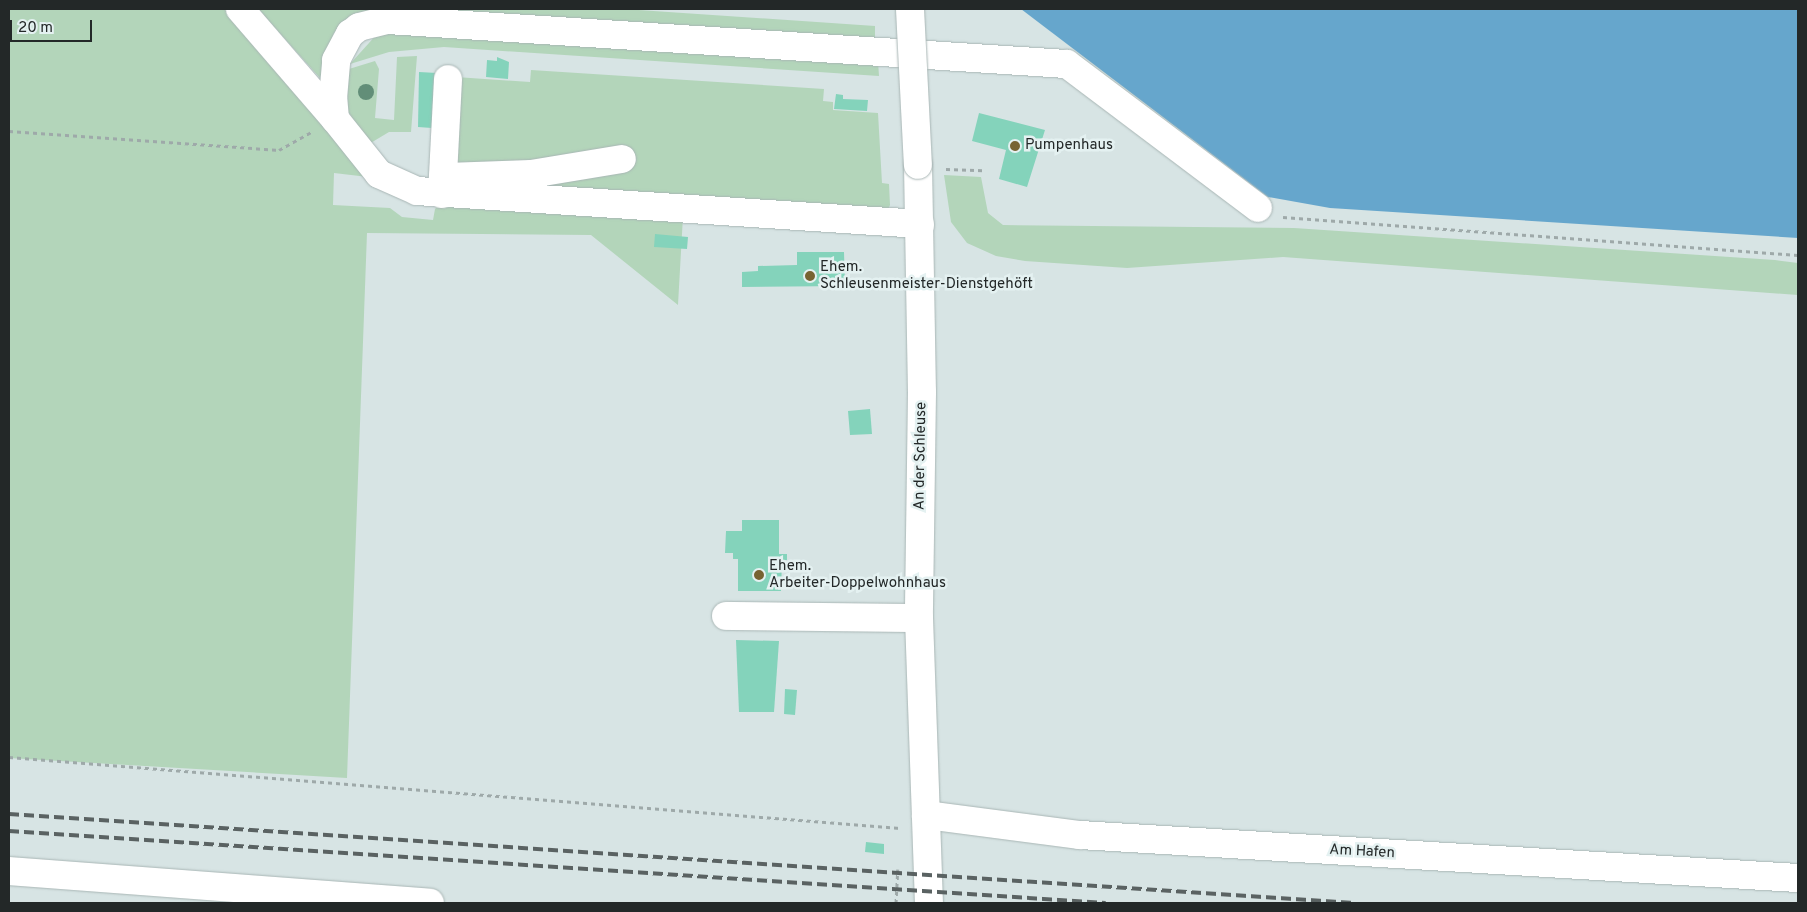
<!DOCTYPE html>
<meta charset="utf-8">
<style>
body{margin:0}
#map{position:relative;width:1807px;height:912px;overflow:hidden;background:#d7e4e4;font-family:Overpass,sans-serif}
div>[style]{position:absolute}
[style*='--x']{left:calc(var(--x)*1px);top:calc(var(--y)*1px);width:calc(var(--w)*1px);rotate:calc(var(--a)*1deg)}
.green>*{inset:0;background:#b3d5ba}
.water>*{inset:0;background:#66a6cc}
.building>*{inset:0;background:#84d3bb}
.path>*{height:3px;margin-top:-1.5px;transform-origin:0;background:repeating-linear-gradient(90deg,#9ea9a9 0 4px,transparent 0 8px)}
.roads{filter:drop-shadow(0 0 1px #a9b6b5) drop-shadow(0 0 1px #a9b6b5)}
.minor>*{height:28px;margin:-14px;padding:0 14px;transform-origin:14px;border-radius:14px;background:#fff}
.major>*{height:28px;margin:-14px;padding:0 14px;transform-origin:14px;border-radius:14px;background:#fff}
.rail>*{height:4px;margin-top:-2px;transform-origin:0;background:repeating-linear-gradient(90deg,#5a6262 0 10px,transparent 0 15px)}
.bridges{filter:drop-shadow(0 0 1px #a9b6b5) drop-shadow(0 0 1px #a9b6b5)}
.major-bridge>*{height:28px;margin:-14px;padding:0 14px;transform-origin:14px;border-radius:14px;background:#fff}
.trees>*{width:16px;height:16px;margin:-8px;border-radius:50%;background:#628e78}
.dots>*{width:14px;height:14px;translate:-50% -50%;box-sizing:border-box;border:2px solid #e4f1f1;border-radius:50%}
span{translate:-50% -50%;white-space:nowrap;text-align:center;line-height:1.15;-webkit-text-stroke:5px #e4f1f1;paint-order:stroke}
.poi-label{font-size:15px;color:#232828}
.left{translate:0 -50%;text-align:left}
.street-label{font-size:15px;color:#232828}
.frame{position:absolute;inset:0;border:10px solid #232828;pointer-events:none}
.scale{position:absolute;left:10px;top:20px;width:82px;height:22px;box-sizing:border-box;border:2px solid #232828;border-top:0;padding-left:6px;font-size:15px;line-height:18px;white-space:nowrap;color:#232828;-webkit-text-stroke:4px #e4f1f1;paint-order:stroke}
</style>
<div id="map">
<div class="green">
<i style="clip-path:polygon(9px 9px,225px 9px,368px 177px,334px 173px,333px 205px,390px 208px,402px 217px,433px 220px,435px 209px,442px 202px,683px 216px,678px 305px,591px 235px,367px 233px,347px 778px,9px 758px)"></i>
<i style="clip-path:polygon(258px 9px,378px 9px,354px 14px,334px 33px,320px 78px)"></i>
<i style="clip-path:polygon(389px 9px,624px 9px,875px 26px,875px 42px)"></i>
<i style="clip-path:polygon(378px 33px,878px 62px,879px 76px,444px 47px,389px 52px,350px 64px)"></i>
<i style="clip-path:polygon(417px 56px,411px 132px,389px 132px,369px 144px,347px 110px,349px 69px,375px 61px,379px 69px,375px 118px,394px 120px,397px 57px)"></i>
<i style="clip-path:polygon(531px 70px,824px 89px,823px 101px,833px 102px,833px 110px,878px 113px,882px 183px,889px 184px,890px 205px,888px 210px,449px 185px,456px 77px,530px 82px)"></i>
<i style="clip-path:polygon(944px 175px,981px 177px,988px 213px,1003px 225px,1294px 228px,1775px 260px,1798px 263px,1798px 295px,1283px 257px,1127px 268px,1025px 261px,996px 256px,967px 243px,951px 222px)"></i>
</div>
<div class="water">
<i style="clip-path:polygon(1021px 9px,1798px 9px,1798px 238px,1330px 208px,1268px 197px)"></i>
</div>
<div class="building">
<i style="clip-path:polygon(497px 57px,509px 62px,508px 79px,486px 77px,487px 60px,497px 61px)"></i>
<i style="clip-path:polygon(419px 72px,437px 73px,432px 128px,418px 127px)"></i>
<i style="clip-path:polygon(836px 94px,843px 95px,843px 99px,868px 100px,867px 111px,834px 109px)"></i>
<i style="clip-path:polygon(979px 113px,1045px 130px,1027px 187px,999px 179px,1006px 150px,972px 141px)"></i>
<i style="clip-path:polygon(655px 234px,688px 237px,687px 249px,654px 247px)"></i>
<i style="clip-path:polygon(797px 252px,844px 252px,845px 286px,742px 287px,742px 272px,758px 271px,758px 266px,797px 265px)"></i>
<i style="clip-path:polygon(870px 409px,872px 434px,850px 435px,848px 411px)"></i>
<i style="clip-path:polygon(742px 520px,779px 520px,779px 554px,787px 554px,787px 560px,782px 560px,781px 591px,738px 591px,738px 559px,733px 559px,733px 553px,725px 553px,726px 531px,742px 531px)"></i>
<i style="clip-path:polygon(736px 640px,779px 641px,774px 712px,739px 712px)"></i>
<i style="clip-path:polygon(785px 689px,797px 690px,795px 715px,784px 714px)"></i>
<i style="clip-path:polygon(866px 842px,884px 844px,884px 854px,865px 852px)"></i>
</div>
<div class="path">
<i style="--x:9;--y:131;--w:271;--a:4"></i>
<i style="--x:279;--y:150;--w:37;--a:-29"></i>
<i style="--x:946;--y:169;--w:37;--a:2"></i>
<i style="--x:1283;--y:217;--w:516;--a:4.22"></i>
<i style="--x:9;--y:757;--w:894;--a:4.56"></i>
<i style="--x:896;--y:903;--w:34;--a:-87"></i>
</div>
<div class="roads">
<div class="minor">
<i style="--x:240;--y:9;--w:145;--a:49.2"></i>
<i style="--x:447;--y:177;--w:84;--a:-2"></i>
<i style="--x:531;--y:174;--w:92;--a:-9.4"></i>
<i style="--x:442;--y:194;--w:115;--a:-87"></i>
<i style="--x:920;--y:224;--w:504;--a:-176.25"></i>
<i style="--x:417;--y:191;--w:42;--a:-155.9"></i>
<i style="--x:379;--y:174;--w:70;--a:-128.7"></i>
<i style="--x:335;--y:119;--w:21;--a:-95"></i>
<i style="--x:333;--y:98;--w:38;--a:-85"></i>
<i style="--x:336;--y:60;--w:30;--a:-62"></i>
<i style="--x:350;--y:34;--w:11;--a:-38"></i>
<i style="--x:359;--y:27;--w:30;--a:-14"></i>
<i style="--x:388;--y:20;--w:680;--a:3.71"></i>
<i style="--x:1067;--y:64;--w:239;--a:37"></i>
<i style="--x:726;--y:616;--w:193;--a:0.6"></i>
<i style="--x:926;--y:815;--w:155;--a:7.4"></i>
<i style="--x:1080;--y:835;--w:719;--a:3.43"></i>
<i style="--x:9;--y:871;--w:422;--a:4.3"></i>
</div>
<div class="major">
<i style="--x:918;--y:165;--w:227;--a:89"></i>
<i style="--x:922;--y:392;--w:226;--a:90.8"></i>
<i style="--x:919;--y:618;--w:285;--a:88"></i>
</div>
</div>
<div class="rail">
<i style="--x:9;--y:814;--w:1348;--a:3.79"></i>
<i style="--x:9;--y:831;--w:1099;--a:3.76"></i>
</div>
<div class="bridges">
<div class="major-bridge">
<i style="--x:910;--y:9;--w:156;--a:87.1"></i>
</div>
</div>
<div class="trees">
<i style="left:366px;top:92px"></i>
</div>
<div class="dots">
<i style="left:1015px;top:146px;background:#776332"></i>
<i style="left:810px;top:276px;background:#776332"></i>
<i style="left:759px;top:575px;background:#776332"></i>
</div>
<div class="poi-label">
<span class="left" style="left:1025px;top:146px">Pumpenhaus</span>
<span class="left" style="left:820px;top:276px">Ehem.<br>Schleusenmeister-Dienstgehöft</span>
<span class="left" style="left:769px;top:575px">Ehem.<br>Arbeiter-Doppelwohnhaus</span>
</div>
<div class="street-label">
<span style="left:921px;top:456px;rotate:-89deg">An der Schleuse</span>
<span style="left:1362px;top:852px;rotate:3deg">Am Hafen</span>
</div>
<div class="frame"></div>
<div class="scale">20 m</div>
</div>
